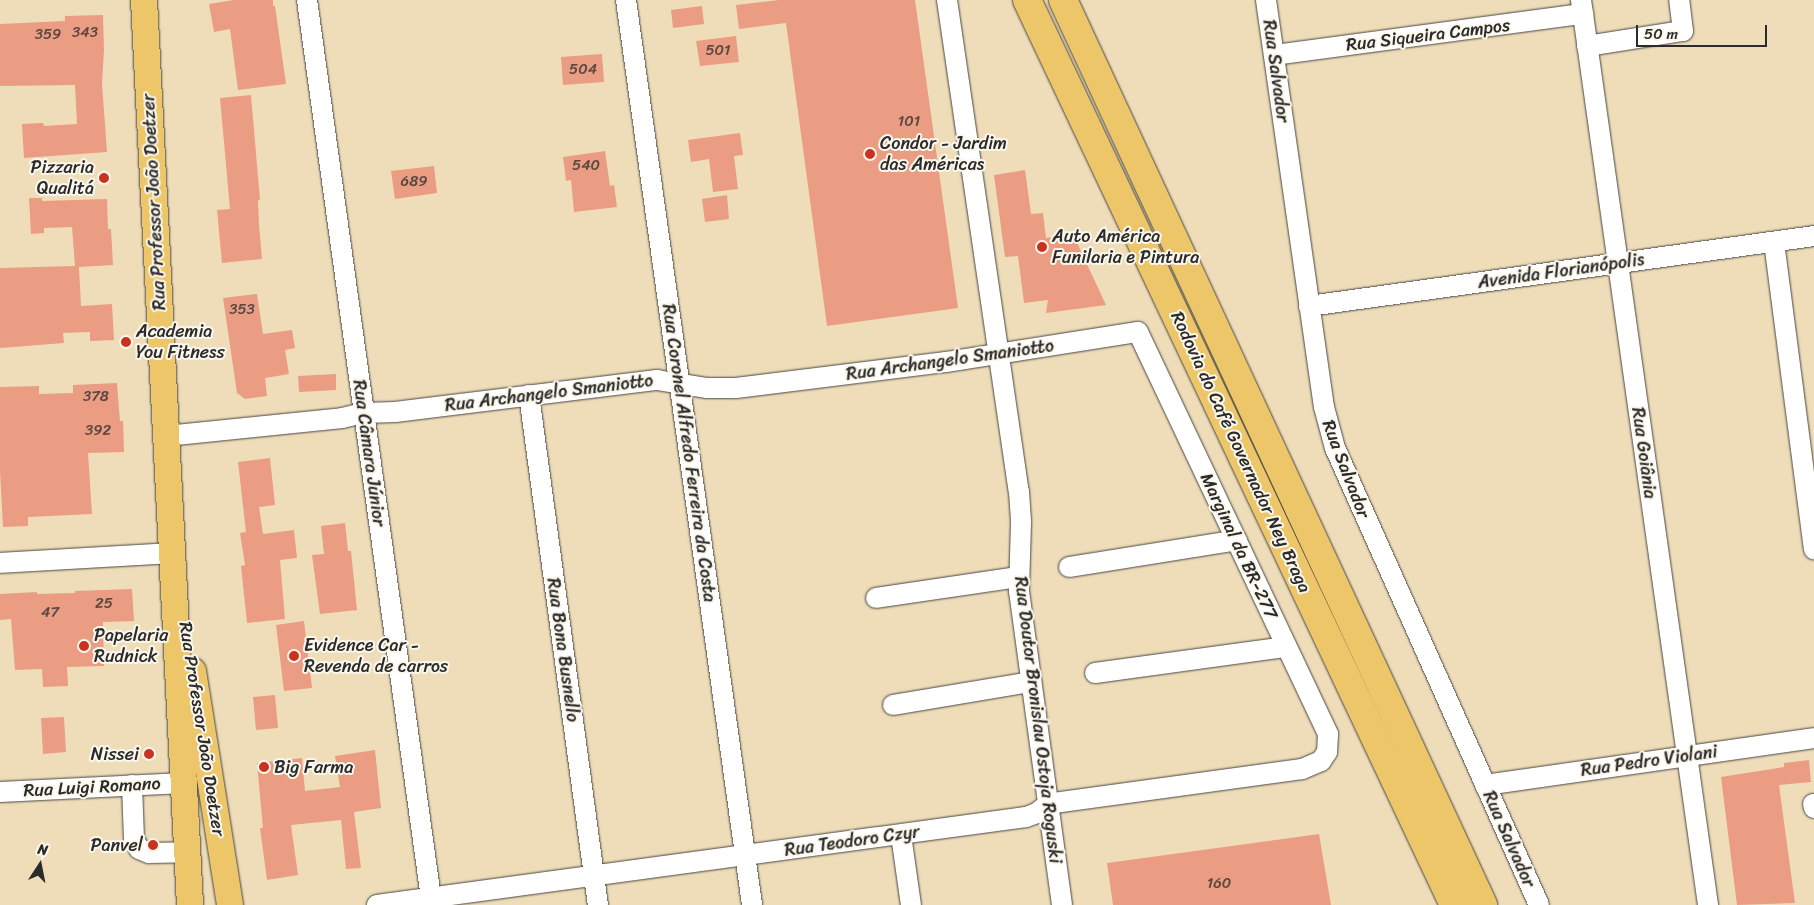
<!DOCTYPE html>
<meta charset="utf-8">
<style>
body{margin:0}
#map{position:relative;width:1814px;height:905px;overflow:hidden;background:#efddba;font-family:Sriracha,sans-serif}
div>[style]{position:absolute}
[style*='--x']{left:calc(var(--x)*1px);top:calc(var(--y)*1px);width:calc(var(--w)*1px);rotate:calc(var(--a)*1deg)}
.building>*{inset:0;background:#ea9d83}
.roads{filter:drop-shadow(0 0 1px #484640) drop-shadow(0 0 1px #484640)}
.minor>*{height:20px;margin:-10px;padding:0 10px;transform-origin:10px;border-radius:10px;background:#fff}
.major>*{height:26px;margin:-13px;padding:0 13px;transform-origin:13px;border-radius:13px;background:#ecc669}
.highway>*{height:28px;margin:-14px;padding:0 14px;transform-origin:14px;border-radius:14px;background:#ecc669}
.dots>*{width:14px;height:14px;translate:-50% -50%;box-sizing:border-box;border:2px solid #fbf7ec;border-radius:50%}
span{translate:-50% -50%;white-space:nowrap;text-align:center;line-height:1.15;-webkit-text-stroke:4px #fbf7ec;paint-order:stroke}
.number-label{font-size:15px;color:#5b4841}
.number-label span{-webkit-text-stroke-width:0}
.street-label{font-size:18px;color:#2b2b2b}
.poi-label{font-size:18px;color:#2b2b2b}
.left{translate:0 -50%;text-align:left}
.right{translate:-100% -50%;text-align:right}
.north{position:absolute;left:15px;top:840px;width:50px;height:50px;-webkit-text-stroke:4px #fbf7ec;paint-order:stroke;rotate:11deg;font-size:14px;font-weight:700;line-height:20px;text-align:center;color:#2b2b2b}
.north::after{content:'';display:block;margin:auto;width:18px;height:22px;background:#2b2b2b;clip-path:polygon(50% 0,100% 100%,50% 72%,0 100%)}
.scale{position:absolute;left:1636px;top:25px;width:131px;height:22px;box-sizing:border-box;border:2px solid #2b2b2b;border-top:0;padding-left:6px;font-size:15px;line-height:18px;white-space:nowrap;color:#2b2b2b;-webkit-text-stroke:4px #fbf7ec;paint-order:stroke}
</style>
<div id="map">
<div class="building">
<i style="clip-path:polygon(234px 0,273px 0,273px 6px,275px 6px,286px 84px,238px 90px,230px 29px,214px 32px,209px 4px)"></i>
<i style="clip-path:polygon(779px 0,915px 0,958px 308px,827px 326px,786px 23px,739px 29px,736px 5px)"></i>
<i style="clip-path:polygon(702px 6px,704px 24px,673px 28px,671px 10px)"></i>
<i style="clip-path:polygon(103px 15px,104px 50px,102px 84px,107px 152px,24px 158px,22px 124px,43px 123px,44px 126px,77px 124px,75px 85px,0 86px,0 24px,65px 21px,65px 16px)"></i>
<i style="clip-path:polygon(736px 36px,739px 62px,700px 66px,696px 41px)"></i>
<i style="clip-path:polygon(602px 54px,604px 82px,563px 85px,561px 57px)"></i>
<i style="clip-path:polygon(251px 95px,260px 200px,258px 200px,259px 225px,262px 259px,222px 263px,217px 210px,230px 209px,220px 98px)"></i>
<i style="clip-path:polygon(740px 133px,743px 155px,734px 156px,738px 189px,713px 192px,709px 159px,691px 162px,688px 140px)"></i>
<i style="clip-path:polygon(605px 151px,610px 186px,614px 185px,617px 207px,574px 212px,571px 180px,566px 181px,563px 157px)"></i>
<i style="clip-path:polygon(434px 166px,437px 193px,395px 199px,391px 171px)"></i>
<i style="clip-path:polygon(1025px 170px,1031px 214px,1043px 213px,1046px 238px,1073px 234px,1106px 305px,1046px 313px,1048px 300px,1024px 303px,1018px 256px,1005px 257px,994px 175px)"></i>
<i style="clip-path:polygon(727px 195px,729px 219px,705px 222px,702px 199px)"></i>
<i style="clip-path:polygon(29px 198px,42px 198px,42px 201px,107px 199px,108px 229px,111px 229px,113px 265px,79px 267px,81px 306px,112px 304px,114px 340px,90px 341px,90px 332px,63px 333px,64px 343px,0 348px,0 268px,75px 266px,72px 227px,44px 228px,44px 233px,31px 234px)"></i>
<i style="clip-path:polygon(257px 294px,263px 334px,292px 330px,295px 348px,285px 350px,289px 374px,265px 378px,267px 396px,245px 399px,237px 393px,223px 298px)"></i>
<i style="clip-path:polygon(336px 374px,336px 390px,299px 392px,298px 376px)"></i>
<i style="clip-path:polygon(117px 383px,120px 421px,123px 421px,124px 452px,88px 453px,92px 514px,28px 517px,28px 526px,3px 527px,0 471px,0 387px,39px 386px,39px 394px,73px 393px,73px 385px)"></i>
<i style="clip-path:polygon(270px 458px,275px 505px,259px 507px,263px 534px,294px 530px,297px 558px,280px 560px,285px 619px,247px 623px,241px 566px,245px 565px,240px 533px,246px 532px,238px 462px)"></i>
<i style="clip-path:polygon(345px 523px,348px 551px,351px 551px,357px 610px,320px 614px,312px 555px,324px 554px,321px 526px)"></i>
<i style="clip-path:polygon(132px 589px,134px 621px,103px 622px,104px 666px,67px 667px,68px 686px,43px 687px,42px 669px,15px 670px,11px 619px,0 620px,0 594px,37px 592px,37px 594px,75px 593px,75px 591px)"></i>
<i style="clip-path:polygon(304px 621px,312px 688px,284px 691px,276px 625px)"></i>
<i style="clip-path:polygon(275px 695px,278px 728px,256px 730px,253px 697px)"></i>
<i style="clip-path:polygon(64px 717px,66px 752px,43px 754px,41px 718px)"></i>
<i style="clip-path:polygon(375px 750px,381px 808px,354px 812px,361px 868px,346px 869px,341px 820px,291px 825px,298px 875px,267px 880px,260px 828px,263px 828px,257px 763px,302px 758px,305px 791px,340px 787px,335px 756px)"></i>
<i style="clip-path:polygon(1809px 760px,1811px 782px,1779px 785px,1795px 903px,1737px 905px,1721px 777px,1784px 767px,1784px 763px)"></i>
<i style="clip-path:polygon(1319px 834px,1331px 905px,1113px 905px,1107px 863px)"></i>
</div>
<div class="roads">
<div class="minor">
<i style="--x:307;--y:0;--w:914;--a:82.14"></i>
<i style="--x:626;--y:0;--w:914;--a:82.07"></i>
<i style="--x:947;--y:0;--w:497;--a:81.7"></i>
<i style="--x:1019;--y:492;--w:31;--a:86"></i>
<i style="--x:1021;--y:523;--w:68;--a:91.7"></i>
<i style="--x:1019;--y:591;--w:317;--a:82.2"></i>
<i style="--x:1266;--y:0;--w:411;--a:81.9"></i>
<i style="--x:1324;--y:407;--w:42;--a:75"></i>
<i style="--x:1335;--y:448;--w:500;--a:65.94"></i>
<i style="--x:1581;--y:0;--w:914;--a:82.01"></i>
<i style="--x:1587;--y:46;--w:97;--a:-8.9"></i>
<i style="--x:1683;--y:31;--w:31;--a:-97"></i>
<i style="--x:1274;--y:55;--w:312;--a:-7.6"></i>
<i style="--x:1774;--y:242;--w:310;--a:82.6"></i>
<i style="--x:1309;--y:306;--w:510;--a:-7.89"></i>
<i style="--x:529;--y:395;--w:515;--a:82.3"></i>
<i style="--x:166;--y:436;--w:177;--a:-5.8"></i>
<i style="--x:342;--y:418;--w:23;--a:-13"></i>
<i style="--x:364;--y:413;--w:31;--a:-2"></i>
<i style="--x:395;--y:412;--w:264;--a:-7"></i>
<i style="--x:657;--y:380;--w:51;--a:9.1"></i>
<i style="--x:707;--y:388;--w:29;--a:0"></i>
<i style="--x:736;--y:388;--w:212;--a:-7.1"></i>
<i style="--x:946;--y:362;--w:194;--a:-8.9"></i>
<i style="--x:1138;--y:332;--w:445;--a:64.7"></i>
<i style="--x:1328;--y:734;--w:18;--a:93"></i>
<i style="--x:1327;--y:752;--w:11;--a:124"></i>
<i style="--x:1321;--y:761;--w:21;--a:157"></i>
<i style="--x:1302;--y:769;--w:256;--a:172.2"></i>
<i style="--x:1048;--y:804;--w:14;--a:141"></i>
<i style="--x:1037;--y:813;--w:12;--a:160"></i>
<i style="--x:1026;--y:817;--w:655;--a:172.28"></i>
<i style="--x:0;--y:563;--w:172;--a:-3.3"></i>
<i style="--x:1069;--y:567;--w:170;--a:-9.1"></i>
<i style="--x:876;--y:598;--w:144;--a:-8.4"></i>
<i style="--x:1095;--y:673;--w:193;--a:-7.8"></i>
<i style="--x:893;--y:705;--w:140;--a:-9.5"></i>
<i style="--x:132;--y:785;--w:54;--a:87.9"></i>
<i style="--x:134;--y:839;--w:11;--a:63"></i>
<i style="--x:139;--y:849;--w:11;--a:22"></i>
<i style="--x:149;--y:853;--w:39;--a:-1"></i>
<i style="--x:1485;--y:785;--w:332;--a:-8.1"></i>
<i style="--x:0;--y:792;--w:184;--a:-2.8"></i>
<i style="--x:1813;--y:804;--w:4;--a:76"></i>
<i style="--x:901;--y:835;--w:71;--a:81.9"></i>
</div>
<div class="major">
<i style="--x:144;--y:0;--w:906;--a:87.09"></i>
<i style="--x:193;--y:671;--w:237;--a:81"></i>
</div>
<div class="highway">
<i style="--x:1027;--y:0;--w:1001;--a:64.74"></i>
<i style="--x:1063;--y:0;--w:998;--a:65.1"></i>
</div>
</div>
<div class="dots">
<i style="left:870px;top:154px;background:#c8321e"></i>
<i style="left:104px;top:178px;background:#c8321e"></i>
<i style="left:1042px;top:247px;background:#c8321e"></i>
<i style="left:126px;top:342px;background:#c8321e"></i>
<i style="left:84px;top:646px;background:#c8321e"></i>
<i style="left:294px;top:656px;background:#c8321e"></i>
<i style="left:149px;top:754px;background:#c8321e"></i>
<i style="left:264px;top:767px;background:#c8321e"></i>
<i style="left:153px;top:845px;background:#c8321e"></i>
</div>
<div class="number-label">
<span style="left:85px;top:33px">343</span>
<span style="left:48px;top:35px">359</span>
<span style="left:718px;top:51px">501</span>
<span style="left:583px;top:70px">504</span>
<span style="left:909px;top:122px">101</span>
<span style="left:586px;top:166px">540</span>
<span style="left:414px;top:182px">689</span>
<span style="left:242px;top:310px">353</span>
<span style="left:96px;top:397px">378</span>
<span style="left:98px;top:431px">392</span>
<span style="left:104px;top:604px">25</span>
<span style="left:50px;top:613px">47</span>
<span style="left:1219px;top:884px">160</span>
</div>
<div class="street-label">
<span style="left:1428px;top:35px;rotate:-7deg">Rua Siqueira Campos</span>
<span style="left:1276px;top:71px;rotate:82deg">Rua Salvador</span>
<span style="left:154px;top:202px;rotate:-93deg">Rua Professor João Doetzer</span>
<span style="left:1561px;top:271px;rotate:-8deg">Avenida Florianópolis</span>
<span style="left:950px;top:360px;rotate:-8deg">Rua Archangelo Smaniotto</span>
<span style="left:549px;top:393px;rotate:-7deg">Rua Archangelo Smaniotto</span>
<span style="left:1241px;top:452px;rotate:65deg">Rodovia do Café Governador Ney Braga</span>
<span style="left:369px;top:453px;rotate:82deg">Rua Câmara Júnior</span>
<span style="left:689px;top:453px;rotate:82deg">Rua Coronel Alfredo Ferreira da Costa</span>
<span style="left:1644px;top:453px;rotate:82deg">Rua Goiânia</span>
<span style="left:1346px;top:469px;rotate:69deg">Rua Salvador</span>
<span style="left:1239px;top:546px;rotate:65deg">Marginal da BR-277</span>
<span style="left:563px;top:650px;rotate:82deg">Rua Bona Busnello</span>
<span style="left:1038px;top:720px;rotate:83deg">Rua Doutor Bronislau Ostoja Roguski</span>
<span style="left:202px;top:729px;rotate:81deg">Rua Professor João Doetzer</span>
<span style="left:1649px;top:761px;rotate:-8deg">Rua Pedro Violani</span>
<span style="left:92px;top:787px;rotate:-3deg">Rua Luigi Romano</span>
<span style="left:1509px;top:839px;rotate:66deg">Rua Salvador</span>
<span style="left:852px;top:841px;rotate:-8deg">Rua Teodoro Czyr</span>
</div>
<div class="poi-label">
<span class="left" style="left:880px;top:154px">Condor - Jardim<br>das Américas</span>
<span class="right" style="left:94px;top:178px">Pizzaria<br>Qualitá</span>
<span class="left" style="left:1052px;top:247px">Auto América<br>Funilaria e Pintura</span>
<span class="left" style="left:136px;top:342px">Academia<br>You Fitness</span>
<span class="left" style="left:94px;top:646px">Papelaria<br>Rudnick</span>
<span class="left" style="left:304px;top:656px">Evidence Car -<br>Revenda de carros</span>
<span class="right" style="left:139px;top:754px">Nissei</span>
<span class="left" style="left:274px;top:767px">Big Farma</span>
<span class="right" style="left:143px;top:845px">Panvel</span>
</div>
<div class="north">N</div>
<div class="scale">50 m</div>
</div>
